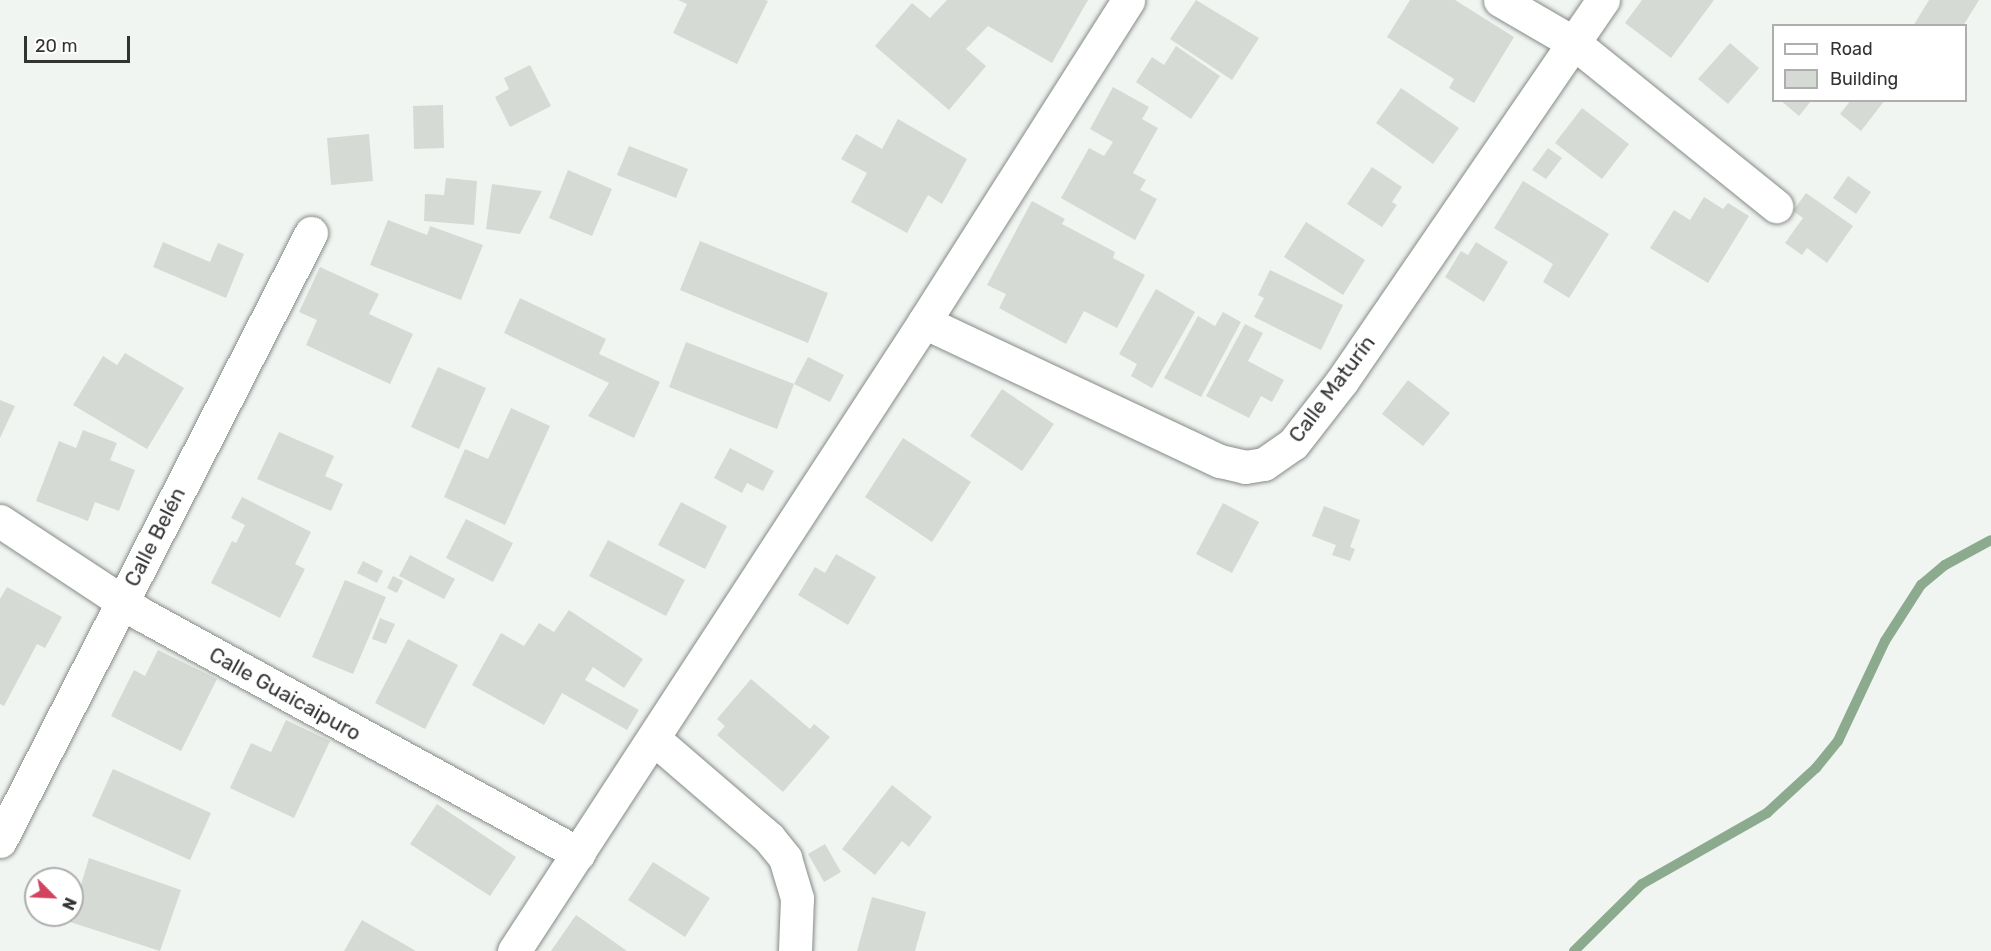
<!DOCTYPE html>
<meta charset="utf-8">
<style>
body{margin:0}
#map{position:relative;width:1991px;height:951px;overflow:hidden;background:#f0f5f1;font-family:Rubik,sans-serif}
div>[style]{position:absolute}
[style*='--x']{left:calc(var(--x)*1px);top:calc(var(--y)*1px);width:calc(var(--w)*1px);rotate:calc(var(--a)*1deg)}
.stream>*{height:10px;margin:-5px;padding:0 5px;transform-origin:5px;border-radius:5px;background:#8cab8e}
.building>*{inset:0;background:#d5dad5}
.roads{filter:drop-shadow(0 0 2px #868b87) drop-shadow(0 0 2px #868b87)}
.minor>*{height:33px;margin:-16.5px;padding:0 16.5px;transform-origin:16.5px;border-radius:16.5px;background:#fff}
span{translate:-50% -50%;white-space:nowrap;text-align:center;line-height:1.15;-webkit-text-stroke:4.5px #fff;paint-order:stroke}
.street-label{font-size:21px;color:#323432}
.legend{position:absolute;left:1772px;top:24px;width:195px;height:78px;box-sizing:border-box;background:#fff;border:2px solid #adaead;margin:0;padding:8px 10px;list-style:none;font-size:18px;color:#323432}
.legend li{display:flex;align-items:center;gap:12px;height:30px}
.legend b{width:30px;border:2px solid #adaead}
.north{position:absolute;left:24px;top:867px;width:60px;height:60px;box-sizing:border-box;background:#fff;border:2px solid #adaead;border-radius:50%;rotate:114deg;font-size:16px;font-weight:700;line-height:24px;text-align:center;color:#323432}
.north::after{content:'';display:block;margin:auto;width:21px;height:27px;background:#d3435e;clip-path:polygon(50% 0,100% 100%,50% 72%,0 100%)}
.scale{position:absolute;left:24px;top:36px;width:106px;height:27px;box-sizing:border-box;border:3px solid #323432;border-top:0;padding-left:8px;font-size:18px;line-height:21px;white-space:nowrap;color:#323432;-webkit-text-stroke:4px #fff;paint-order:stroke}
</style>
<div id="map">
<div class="stream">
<i style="--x:1574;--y:951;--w:95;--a:-44.6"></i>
<i style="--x:1642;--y:884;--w:144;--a:-29.6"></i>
<i style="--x:1767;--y:813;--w:67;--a:-42.6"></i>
<i style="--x:1816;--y:768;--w:35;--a:-51"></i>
<i style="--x:1838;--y:741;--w:110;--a:-64.8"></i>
<i style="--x:1885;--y:641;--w:67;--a:-57.3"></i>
<i style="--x:1921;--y:585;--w:31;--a:-40"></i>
<i style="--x:1945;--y:565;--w:52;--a:-28.5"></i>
</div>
<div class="building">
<i style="clip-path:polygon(678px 0,765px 0,768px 1px,737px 64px,673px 33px,687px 4px)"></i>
<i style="clip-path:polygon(947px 0,1088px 0,1052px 63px,988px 26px,966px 49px,986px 66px,949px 110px,875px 46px,912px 3px,930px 18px)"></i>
<i style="clip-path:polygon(1196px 0,1259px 38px,1232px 80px,1170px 39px)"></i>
<i style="clip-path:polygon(1410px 0,1455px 0,1514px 37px,1474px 103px,1449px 88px,1454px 79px,1387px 37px)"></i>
<i style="clip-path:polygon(1642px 0,1714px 0,1671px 58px,1625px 23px)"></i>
<i style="clip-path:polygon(1929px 0,1979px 0,1963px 26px,1913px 26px)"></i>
<i style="clip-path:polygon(1730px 43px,1759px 68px,1728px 104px,1698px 79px)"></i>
<i style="clip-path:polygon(1176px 46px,1220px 76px,1191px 119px,1136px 82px,1152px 57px,1164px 65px)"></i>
<i style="clip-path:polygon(530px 65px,551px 106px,510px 127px,495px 97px,509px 89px,504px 78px)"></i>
<i style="clip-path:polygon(1113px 87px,1149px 107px,1142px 119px,1158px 128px,1133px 173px,1146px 180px,1140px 190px,1157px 199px,1135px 240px,1061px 198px,1089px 148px,1104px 156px,1113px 142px,1090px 129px)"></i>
<i style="clip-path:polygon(1401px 88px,1459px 128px,1433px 164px,1376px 123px)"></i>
<i style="clip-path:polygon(1780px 100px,1812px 100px,1799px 116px)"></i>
<i style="clip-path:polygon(1851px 100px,1885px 100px,1861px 131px,1840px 114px)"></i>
<i style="clip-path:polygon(443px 105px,444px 148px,414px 149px,413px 106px)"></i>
<i style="clip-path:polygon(1582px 108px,1629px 144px,1602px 179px,1555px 143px)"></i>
<i style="clip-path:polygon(898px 119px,967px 159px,942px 204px,928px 195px,907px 233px,851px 202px,867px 173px,841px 159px,856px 134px,882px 149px)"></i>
<i style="clip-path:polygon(369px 134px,373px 181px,331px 185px,327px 138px)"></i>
<i style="clip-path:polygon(629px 146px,688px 169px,676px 198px,617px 175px)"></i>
<i style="clip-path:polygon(1548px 148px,1562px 158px,1546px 179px,1532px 170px)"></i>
<i style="clip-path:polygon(1372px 167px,1402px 187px,1392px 202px,1397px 205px,1382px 227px,1347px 204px)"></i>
<i style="clip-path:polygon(568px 170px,612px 189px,592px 236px,549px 218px)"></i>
<i style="clip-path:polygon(1848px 176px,1871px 192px,1856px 214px,1833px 198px)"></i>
<i style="clip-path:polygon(446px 178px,477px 181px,474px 225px,424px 221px,425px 194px,444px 195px)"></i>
<i style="clip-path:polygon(1523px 181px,1609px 234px,1569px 298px,1543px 282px,1553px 264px,1494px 228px)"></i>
<i style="clip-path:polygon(492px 184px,542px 191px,520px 234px,486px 229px)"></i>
<i style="clip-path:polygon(1806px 193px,1853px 226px,1827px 263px,1807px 248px,1802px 255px,1785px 243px,1803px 218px,1793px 211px)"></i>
<i style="clip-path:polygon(1704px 197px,1723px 209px,1728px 203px,1749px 216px,1708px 283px,1650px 248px,1674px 210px,1690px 220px)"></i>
<i style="clip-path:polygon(1032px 201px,1065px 219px,1062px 224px,1115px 252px,1113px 258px,1145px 275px,1117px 328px,1084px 311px,1066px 344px,999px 308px,1006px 294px,987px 285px)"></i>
<i style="clip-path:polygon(388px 220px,427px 235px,430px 226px,483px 245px,461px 300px,370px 265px)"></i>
<i style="clip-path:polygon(1306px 222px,1365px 260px,1343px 295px,1284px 257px)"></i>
<i style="clip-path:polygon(700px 241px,828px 293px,808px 343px,680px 290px)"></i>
<i style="clip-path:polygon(163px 242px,210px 262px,218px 243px,244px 254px,226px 298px,153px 267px)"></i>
<i style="clip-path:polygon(1476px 242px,1508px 262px,1484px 302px,1445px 277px,1461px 251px,1468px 255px)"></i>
<i style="clip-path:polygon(320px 267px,379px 294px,369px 314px,413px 334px,390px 384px,306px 345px,317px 320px,299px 312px)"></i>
<i style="clip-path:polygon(1270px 270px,1343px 305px,1321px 350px,1254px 317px,1264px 298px,1258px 295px)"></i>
<i style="clip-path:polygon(1156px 289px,1195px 312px,1152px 388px,1131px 376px,1137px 364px,1119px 354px)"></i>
<i style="clip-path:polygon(520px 298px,606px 339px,599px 354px,660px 382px,634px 438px,588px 416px,609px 383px,504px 333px)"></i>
<i style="clip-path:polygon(1223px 312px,1241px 322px,1201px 397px,1164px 378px,1198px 316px,1215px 326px)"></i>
<i style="clip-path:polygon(1245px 324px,1263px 333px,1248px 361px,1284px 380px,1272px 402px,1261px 396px,1249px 418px,1206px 396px)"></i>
<i style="clip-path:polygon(686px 342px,794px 384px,777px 429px,669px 387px)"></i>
<i style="clip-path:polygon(125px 353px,184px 388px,147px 449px,73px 405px,103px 356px,117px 365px)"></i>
<i style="clip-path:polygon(808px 357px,844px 375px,830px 402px,794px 384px)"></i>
<i style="clip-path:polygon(438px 367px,486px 388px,459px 449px,411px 427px)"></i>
<i style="clip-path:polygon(1408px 380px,1450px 413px,1423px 446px,1382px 414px)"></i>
<i style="clip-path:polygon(1002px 389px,1054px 424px,1022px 471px,970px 436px)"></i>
<i style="clip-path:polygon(0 400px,15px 406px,0 438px)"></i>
<i style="clip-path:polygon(511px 408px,550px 426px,505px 525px,444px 497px,465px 449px,488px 459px)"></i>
<i style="clip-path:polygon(83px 430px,117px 443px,110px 460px,135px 470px,119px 511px,95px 502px,88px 521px,36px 501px,59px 441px,76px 448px)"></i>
<i style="clip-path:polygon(279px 432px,334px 456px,325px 476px,343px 484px,331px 511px,257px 479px)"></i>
<i style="clip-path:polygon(903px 438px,971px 482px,932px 542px,865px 497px)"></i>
<i style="clip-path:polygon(730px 448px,774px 471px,763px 491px,747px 483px,742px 493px,714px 478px)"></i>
<i style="clip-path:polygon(242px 497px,311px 532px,295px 564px,305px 569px,280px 618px,211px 583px,232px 541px,236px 543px,245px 525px,231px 518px)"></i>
<i style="clip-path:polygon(681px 502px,727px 526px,705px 569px,658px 545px)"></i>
<i style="clip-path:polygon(1223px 503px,1259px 522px,1232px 573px,1196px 554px)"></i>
<i style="clip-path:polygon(1324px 506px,1360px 520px,1350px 547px,1355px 549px,1350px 561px,1332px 555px,1336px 545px,1312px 536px)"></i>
<i style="clip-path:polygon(466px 519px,513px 543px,493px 582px,446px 558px)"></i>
<i style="clip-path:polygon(608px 540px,685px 580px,666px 616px,589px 576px)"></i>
<i style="clip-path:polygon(836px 554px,876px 577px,848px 625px,798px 595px,815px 567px,825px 573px)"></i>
<i style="clip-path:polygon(410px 555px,455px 579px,444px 599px,399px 576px)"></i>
<i style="clip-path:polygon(363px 561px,383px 571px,377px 583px,357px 573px)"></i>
<i style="clip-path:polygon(393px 576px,403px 581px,397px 593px,387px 588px)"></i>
<i style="clip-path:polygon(345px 580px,386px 597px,353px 674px,312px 657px)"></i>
<i style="clip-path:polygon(7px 587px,62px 617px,45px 648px,37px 644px,4px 706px,0 704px,0 599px)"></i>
<i style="clip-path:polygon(569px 610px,643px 659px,624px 688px,593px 667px,585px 680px,639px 710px,627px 730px,562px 693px,544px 725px,472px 685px,501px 633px,524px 646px,539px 623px,554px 632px)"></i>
<i style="clip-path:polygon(380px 618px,395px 624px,386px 644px,372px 639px)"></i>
<i style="clip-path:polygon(408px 639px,458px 665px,425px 729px,375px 703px)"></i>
<i style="clip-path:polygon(158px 650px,217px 679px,181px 751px,111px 716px,134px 670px,145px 676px)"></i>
<i style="clip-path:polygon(751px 679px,810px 729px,814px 724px,830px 737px,783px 792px,717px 735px,725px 726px,717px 719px)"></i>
<i style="clip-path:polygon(286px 720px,330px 741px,294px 818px,230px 788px,251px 743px,271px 752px)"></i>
<i style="clip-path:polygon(113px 769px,211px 813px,190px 860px,92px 816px)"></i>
<i style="clip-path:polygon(892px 785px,932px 817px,909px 847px,902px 841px,875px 875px,842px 849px)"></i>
<i style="clip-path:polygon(437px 804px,516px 857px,490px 896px,410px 844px)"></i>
<i style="clip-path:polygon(825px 844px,841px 872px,824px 882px,808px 854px)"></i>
<i style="clip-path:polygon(89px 858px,181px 890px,160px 951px,67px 921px,72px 915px)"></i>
<i style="clip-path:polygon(653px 862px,710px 898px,685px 937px,628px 900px)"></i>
<i style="clip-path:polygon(872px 897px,926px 912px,915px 951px,857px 951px)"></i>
<i style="clip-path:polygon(576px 915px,627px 951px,551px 951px)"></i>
<i style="clip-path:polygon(362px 920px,416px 951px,344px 951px)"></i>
</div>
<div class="roads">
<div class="minor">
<i style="--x:1500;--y:0;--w:86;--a:30.2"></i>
<i style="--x:1574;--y:43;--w:260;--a:38.9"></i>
<i style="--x:924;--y:322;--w:327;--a:25.2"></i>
<i style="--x:1220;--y:461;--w:26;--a:13"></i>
<i style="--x:1245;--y:467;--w:19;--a:-9"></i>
<i style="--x:1264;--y:464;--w:35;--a:-35"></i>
<i style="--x:1293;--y:444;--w:80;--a:-52.1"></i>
<i style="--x:1342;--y:381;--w:462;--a:-55.6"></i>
<i style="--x:0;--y:521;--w:169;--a:33.4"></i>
<i style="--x:141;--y:614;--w:499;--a:28.7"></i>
<i style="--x:654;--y:739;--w:152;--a:40.7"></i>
<i style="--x:769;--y:838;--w:26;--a:51"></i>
<i style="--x:785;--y:858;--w:42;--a:73.3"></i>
<i style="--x:797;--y:898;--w:53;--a:92.2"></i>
<i style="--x:0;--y:841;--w:683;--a:-62.91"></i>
<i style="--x:514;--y:951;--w:751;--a:-56.9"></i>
<i style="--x:924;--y:322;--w:381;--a:-57.6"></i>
</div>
</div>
<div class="street-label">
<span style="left:1332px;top:389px;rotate:-53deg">Calle Maturín</span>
<span style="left:155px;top:537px;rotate:-63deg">Calle Belén</span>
<span style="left:285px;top:694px;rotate:29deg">Calle Guaicaipuro</span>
</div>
<ul class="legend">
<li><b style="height:8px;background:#fff"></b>Road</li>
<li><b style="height:16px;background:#d5dad5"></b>Building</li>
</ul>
<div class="north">N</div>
<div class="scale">20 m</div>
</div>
